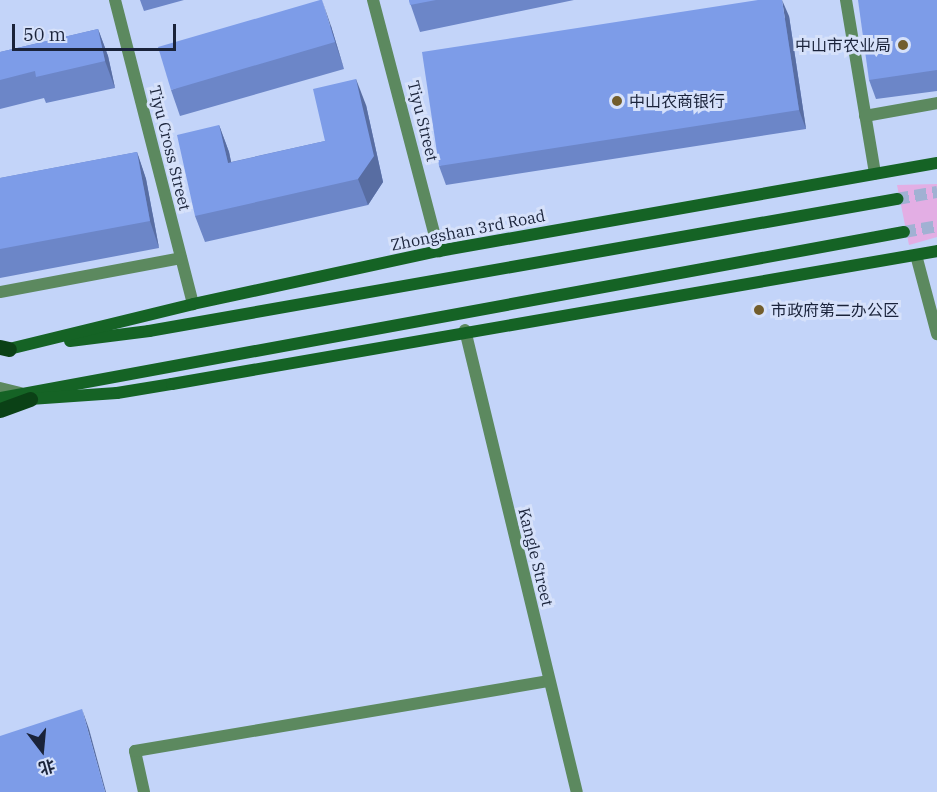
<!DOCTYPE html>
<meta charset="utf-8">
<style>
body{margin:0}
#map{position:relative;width:937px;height:792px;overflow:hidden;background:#c3d4f9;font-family:"IBM Plex Serif","Noto Sans SC",serif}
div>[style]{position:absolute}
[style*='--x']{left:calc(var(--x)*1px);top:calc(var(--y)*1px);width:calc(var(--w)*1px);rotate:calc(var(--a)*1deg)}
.green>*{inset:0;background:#e3aee4}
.secondary-tunnel>*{height:12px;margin-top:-6px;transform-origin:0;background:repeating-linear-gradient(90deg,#a1b1d3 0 12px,transparent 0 18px)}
.service>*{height:12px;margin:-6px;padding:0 6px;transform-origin:6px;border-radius:6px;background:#5c895f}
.minor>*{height:12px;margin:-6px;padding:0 6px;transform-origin:6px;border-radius:6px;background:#5c895f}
.tertiary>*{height:12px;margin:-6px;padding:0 6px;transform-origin:6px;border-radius:6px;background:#5c895f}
.secondary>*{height:12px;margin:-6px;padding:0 6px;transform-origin:6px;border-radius:6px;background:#156325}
.primary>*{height:15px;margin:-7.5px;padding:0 7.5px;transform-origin:7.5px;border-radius:7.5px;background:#0b4116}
.wall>*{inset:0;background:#6c86c8}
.shaded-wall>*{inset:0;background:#586da2}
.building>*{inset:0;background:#7d9ce8}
.dots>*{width:16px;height:16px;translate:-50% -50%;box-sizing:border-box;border:3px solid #d6e1fa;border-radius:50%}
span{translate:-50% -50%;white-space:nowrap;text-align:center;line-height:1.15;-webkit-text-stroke:6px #d6e1fa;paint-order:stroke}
.poi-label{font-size:16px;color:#1a233a}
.right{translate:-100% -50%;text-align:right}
.left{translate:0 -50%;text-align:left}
.street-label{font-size:16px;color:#1a233a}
.north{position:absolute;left:12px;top:720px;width:60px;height:60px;-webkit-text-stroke:4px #d6e1fa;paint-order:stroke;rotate:164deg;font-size:16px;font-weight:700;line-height:24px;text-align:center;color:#1a233a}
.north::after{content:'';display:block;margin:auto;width:21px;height:27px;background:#1a233a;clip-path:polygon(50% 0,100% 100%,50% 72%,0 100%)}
.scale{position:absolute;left:12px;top:24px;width:164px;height:27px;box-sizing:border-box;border:3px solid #1a233a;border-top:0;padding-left:8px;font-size:18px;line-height:21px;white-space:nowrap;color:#1a233a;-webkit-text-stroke:4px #d6e1fa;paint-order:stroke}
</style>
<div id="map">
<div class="green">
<i style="clip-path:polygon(937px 184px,937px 237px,909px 245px,897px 185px)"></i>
</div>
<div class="secondary-tunnel">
<i style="--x:897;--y:199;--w:41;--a:-9.9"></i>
<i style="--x:904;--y:232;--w:34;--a:-10"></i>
</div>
<div class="service">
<i style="--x:0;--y:388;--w:21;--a:14"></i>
</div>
<div class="minor">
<i style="--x:115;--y:0;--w:314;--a:75.6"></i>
<i style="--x:373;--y:0;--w:260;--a:75.3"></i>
<i style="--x:846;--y:0;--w:176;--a:80.5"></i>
<i style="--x:865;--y:116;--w:73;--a:-10.2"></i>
<i style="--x:916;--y:255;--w:82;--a:75.1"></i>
<i style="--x:0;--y:292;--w:184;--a:-10.6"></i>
<i style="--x:144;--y:792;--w:42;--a:-102.4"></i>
<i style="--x:135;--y:751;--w:420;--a:-9.6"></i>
</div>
<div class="tertiary">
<i style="--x:465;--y:330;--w:475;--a:76.4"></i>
</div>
<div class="secondary">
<i style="--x:70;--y:341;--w:80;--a:-7.2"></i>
<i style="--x:149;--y:331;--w:760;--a:-10.01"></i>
<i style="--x:9;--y:349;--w:189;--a:-13.7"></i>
<i style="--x:193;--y:304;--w:252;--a:-12.2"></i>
<i style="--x:439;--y:251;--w:506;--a:-10.02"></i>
<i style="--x:0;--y:398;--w:919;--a:-10.41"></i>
<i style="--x:30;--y:399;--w:87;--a:-3.9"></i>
<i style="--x:117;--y:393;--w:56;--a:-9.3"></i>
<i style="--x:172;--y:384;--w:776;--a:-9.86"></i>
</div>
<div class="primary">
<i style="--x:0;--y:347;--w:9;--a:13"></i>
<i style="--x:0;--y:410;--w:32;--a:-20"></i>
</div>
<div class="wall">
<i style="clip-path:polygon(140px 0,184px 0,144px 11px)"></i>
<i style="clip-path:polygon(409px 0,574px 0,420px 32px)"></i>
<i style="clip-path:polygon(937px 0,937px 91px,876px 99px,869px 80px)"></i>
<i style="clip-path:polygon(789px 16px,806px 129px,446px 185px,439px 166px)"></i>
<i style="clip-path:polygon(331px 26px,344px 69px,180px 116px,171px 90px)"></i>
<i style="clip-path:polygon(98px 29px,108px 56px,115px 88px,46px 103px,44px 98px,0 109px,0 52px)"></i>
<i style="clip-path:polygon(366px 105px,383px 182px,368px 205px,205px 242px,195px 216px,219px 125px,229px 152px,231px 162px,325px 141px)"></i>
<i style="clip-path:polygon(137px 152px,146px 179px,159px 248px,0 278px,0 178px)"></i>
</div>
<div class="shaded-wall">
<i style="clip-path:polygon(322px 0,331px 26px,344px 69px,335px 42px)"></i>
<i style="clip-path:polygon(782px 0,789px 16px,806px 129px,799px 110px)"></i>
<i style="clip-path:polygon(98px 29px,108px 56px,115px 88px,105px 61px)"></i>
<i style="clip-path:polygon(356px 79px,366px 105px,383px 182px,368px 205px,358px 179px)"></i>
<i style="clip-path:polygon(219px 125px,229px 152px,237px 190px,228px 163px)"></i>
<i style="clip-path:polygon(137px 152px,146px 179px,159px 248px,150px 221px)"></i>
<i style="clip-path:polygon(82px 709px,89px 729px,106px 792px,105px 792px)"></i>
</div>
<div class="building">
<i style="clip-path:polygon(320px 0,322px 0,335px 42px,171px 90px,158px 47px)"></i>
<i style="clip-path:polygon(409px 0,436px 0,410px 5px)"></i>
<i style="clip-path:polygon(758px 0,782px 0,799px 110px,439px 166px,422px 52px)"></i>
<i style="clip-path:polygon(858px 0,937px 0,937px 70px,869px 80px)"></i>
<i style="clip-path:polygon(98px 29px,105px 61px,36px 77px,35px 71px,0 80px,0 52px)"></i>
<i style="clip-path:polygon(356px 79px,374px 156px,358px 179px,195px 216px,177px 135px,219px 125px,228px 163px,325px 141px,313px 89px)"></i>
<i style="clip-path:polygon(137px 152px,150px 221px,0 249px,0 178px)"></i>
<i style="clip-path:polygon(82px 709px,105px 792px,0 792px,0 736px)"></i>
</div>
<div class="dots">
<i style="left:903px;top:45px;background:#725d2c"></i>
<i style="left:617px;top:101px;background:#725d2c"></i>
<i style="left:759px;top:310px;background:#725d2c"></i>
</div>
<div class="poi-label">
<span class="right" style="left:891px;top:45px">中山市农业局</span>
<span class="left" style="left:629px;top:101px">中山农商银行</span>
<span class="left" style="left:771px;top:310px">市政府第二办公区</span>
</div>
<div class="street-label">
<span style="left:423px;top:121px;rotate:76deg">Tiyu Street</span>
<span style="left:170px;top:148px;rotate:76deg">Tiyu Cross Street</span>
<span style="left:468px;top:230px;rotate:-11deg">Zhongshan 3rd Road</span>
<span style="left:536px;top:557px;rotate:76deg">Kangle Street</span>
</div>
<div class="north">北</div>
<div class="scale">50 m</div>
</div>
